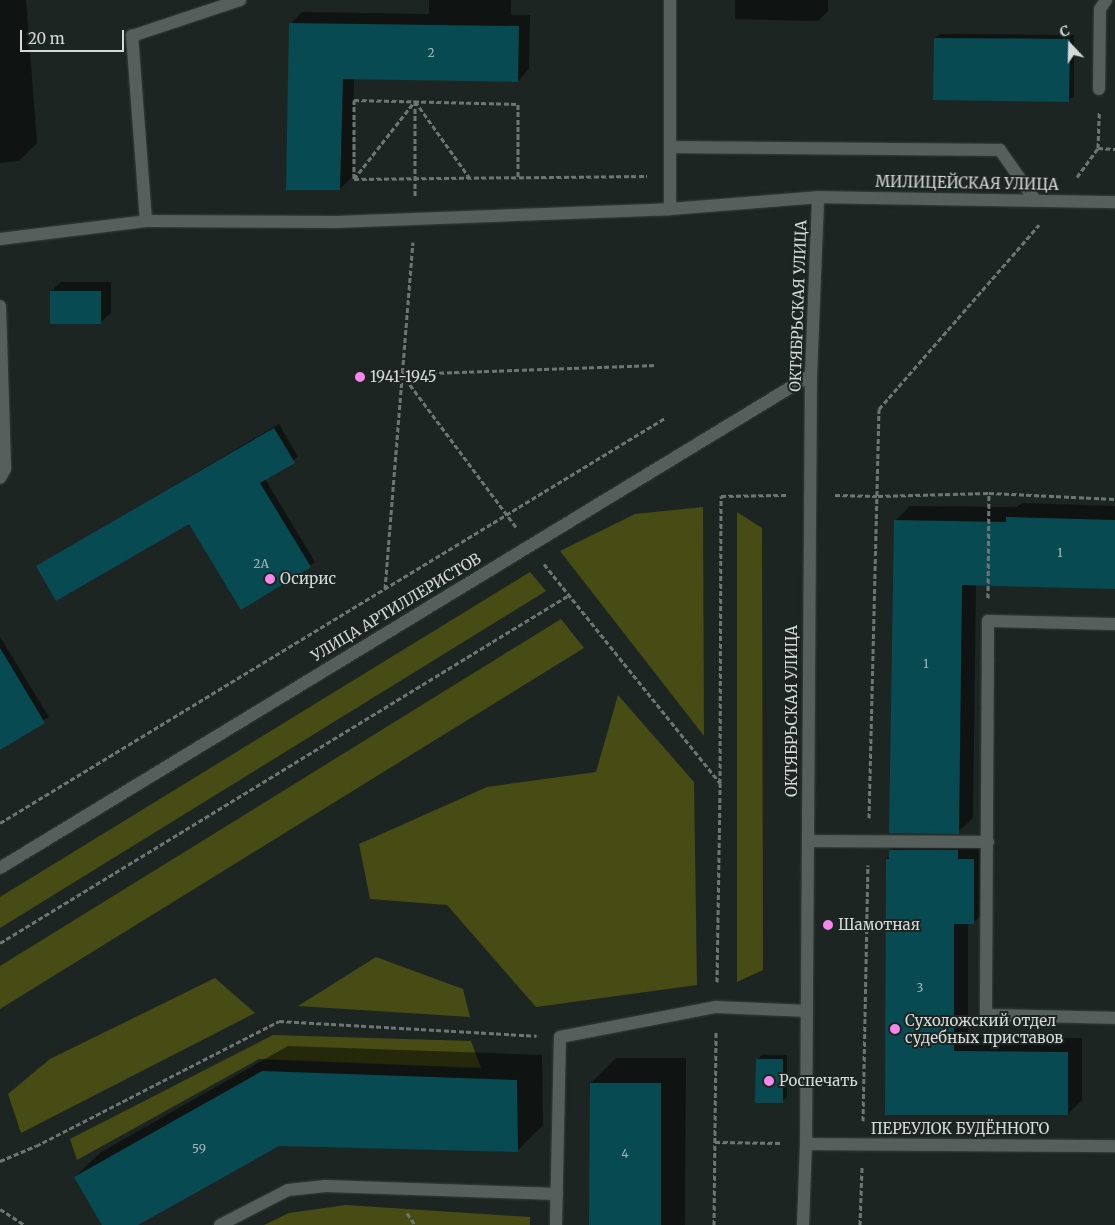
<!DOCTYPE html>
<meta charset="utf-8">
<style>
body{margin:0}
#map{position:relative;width:1115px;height:1225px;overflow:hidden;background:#1d2522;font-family:Merriweather,serif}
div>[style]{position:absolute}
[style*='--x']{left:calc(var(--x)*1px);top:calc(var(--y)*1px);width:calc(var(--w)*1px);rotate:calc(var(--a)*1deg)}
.green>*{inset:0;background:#464c14}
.shadow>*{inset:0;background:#0007}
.building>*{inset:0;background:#084a52}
.path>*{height:3px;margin-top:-1.5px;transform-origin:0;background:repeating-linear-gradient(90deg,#6f7573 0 5px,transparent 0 7.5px)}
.roads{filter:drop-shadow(0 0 1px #383f3d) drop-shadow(0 0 1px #383f3d)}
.service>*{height:12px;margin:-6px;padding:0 6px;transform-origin:6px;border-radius:6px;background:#565f5c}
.minor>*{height:12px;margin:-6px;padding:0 6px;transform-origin:6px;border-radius:6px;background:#565f5c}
.tertiary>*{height:12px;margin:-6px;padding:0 6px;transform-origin:6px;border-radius:6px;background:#565f5c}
.dots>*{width:14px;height:14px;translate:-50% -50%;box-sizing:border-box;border:2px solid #1d2522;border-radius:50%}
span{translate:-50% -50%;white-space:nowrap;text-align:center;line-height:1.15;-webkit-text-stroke:4px #1d2522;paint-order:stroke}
.number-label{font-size:12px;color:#a2b6b7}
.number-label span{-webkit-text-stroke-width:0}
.street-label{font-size:15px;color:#d5dad9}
.poi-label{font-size:15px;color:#d5dad9}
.left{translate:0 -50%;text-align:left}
.north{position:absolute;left:1045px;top:20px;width:50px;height:50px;-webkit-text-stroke:4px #1d2522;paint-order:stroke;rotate:339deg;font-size:14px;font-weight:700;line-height:20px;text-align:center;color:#d5dad9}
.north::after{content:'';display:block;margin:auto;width:18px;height:22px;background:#d5dad9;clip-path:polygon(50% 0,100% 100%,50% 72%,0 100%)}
.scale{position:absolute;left:20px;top:30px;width:104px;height:22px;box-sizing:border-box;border:2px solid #d5dad9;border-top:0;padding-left:6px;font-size:15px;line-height:18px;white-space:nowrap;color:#d5dad9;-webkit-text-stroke:4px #1d2522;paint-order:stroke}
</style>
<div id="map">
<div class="green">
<i style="clip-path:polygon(703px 507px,704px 736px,560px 551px,635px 514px)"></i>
<i style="clip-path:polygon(737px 512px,762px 528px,763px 970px,737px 982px)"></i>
<i style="clip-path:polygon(530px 572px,546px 591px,0 928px,0 897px)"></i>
<i style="clip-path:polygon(561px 619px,584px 648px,0 1009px,0 966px)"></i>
<i style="clip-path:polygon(618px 695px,694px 782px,697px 985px,536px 1007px,447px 905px,370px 899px,359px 844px,487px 787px,596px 772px)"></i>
<i style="clip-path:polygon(376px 957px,463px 989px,470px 1017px,298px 1006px)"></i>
<i style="clip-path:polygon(215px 978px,255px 1013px,21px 1133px,8px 1094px,50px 1059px)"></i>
<i style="clip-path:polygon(273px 1035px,471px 1041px,481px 1068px,259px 1059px,77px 1160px,70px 1139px)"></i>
<i style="clip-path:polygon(346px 1205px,530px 1217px,530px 1225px,264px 1225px,289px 1213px)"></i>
</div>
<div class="shadow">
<i style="clip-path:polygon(0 0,26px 0,37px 143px,19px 161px,0 163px)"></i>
<i style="clip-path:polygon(429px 0,511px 0,511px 15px,530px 15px,529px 69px,518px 81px,354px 78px,352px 177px,340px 189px,291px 23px,302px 12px,429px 14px)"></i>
<i style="clip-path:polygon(735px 0,828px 0,828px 11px,818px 21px,735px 19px)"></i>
<i style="clip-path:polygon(940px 34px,1074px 35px,1074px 96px,1069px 100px,935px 38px)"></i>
<i style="clip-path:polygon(61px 282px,111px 282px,111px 313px,101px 322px,51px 291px)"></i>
<i style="clip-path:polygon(279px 424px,298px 457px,265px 479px,315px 562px,310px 566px,189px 522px,38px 566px)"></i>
<i style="clip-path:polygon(1022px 503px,1115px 506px,1115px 588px,976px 584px,973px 818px,958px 832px,895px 521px,910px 506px,1017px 507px)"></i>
<i style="clip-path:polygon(0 637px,49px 717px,0 749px)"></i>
<i style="clip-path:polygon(905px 836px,988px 845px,988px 908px,973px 923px,968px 923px,968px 1037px,1082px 1038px,1082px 1100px,1068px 1114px,886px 1114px,887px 859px,890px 856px,890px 850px)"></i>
<i style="clip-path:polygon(288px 1046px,542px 1055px,543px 1125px,518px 1150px,279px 1145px,136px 1225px,103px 1225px,75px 1177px,101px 1152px)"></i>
<i style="clip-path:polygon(762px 1055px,787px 1055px,787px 1097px,782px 1101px,757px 1060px)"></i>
<i style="clip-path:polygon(616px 1058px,686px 1058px,685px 1225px,590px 1225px,591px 1083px)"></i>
</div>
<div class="building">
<i style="clip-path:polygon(289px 23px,519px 26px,518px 82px,343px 79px,340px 190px,286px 190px)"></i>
<i style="clip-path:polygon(934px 38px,1070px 39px,1069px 102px,933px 100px)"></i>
<i style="clip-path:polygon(50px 291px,101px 291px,101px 324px,50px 324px)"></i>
<i style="clip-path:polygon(274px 428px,295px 463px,260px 483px,311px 567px,241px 610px,189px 524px,56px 601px,36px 566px)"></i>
<i style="clip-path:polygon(1006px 517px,1115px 520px,1115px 589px,962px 585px,959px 834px,889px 833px,894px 520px,1006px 522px)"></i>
<i style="clip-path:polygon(0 648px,45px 723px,0 750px)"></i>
<i style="clip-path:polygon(889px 850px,958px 850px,958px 859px,974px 859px,974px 924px,954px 924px,954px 1051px,1068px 1052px,1068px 1115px,885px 1115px,886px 859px,889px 859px)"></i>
<i style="clip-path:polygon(756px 1059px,783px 1059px,783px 1103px,755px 1103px)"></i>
<i style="clip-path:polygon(262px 1071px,517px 1080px,518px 1152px,279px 1146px,138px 1225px,102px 1225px,74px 1177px)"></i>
<i style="clip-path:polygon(590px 1083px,661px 1083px,661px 1225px,589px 1225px)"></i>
</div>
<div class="path">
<i style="--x:415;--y:101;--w:95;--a:90"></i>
<i style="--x:1098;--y:148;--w:17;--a:3"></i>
<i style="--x:1077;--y:177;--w:36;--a:-54"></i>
<i style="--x:1098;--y:148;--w:36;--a:-88"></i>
<i style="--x:354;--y:179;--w:79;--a:-90"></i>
<i style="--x:354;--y:100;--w:164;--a:1.4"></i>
<i style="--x:518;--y:104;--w:74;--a:90"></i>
<i style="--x:354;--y:179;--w:293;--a:-0.6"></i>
<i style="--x:354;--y:179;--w:99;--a:-52"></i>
<i style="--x:415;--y:101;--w:93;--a:54.6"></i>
<i style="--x:835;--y:495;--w:43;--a:1.3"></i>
<i style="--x:878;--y:496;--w:111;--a:-1.5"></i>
<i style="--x:989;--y:493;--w:126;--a:2.7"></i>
<i style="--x:516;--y:527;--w:191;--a:-126.7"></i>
<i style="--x:402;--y:374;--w:255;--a:-2"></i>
<i style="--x:544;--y:564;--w:281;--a:51.2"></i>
<i style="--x:385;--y:589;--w:348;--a:-85.4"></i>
<i style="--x:988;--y:598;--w:105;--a:-89.5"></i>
<i style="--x:869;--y:818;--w:409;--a:-88.6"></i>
<i style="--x:879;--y:409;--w:244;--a:-49"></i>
<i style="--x:0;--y:823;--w:779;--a:-31.34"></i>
<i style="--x:0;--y:943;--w:667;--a:-31.45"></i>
<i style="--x:717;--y:982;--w:199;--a:-89.1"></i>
<i style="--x:720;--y:783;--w:287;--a:-89.8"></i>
<i style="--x:721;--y:496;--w:65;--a:-0.9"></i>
<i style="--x:863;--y:1121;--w:256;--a:-88.9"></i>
<i style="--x:715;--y:1142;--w:67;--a:0.9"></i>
<i style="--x:0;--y:1161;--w:39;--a:-23"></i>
<i style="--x:36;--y:1146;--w:273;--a:-27.2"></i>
<i style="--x:279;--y:1021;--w:258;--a:3.3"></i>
<i style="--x:0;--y:1209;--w:30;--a:33"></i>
<i style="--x:407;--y:1213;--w:14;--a:56"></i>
<i style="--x:714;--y:1225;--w:194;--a:-89.4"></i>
<i style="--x:860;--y:1225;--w:58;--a:-88"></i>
</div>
<div class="roads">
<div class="service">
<i style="--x:670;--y:0;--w:209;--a:90"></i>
<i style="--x:1099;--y:89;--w:80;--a:-89.3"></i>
<i style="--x:1100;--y:9;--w:11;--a:-56"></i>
<i style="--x:670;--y:147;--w:330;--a:0.5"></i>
<i style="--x:1000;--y:150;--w:61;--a:55"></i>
<i style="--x:146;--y:221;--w:186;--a:-94.3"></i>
<i style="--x:132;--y:36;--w:114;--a:-18.4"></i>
<i style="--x:0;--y:239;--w:147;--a:-7"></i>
<i style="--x:146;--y:221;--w:190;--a:0.3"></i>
<i style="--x:336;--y:222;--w:334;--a:-2.2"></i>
<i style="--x:670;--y:209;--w:148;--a:-4.6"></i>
<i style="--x:0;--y:306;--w:163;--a:88.2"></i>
<i style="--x:5;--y:469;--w:10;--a:119"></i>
<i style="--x:1115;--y:624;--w:127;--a:-178.6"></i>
<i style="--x:988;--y:621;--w:394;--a:90.3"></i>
<i style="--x:986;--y:1015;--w:129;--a:1.3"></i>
<i style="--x:808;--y:841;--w:180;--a:0.3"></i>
<i style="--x:220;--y:1225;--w:76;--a:-27.2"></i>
<i style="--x:288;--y:1190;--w:38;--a:-6"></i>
<i style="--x:326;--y:1186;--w:231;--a:2"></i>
<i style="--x:556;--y:1225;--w:188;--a:-88.8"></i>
<i style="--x:560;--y:1037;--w:159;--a:-10.9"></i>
<i style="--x:716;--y:1007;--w:91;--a:2.5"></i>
</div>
<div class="minor">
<i style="--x:811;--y:375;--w:178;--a:-87.7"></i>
<i style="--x:818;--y:197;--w:297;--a:1"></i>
<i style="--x:806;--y:1144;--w:309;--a:0.4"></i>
</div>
<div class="tertiary">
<i style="--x:0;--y:868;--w:949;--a:-31.3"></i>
<i style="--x:803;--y:1225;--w:81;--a:-87.9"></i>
<i style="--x:806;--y:1144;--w:769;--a:-89.63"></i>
</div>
</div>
<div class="dots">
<i style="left:360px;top:377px;background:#f688ed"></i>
<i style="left:270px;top:579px;background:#f688ed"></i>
<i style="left:828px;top:925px;background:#f688ed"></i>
<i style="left:895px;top:1029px;background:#f688ed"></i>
<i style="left:769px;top:1081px;background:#f688ed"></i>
</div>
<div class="number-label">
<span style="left:431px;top:53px">2</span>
<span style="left:1060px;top:553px">1</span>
<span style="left:261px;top:564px">2А</span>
<span style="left:926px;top:664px">1</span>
<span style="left:920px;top:988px">3</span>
<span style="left:199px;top:1149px">59</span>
<span style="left:625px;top:1154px">4</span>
</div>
<div class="street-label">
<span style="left:967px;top:183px;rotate:1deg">МИЛИЦЕЙСКАЯ УЛИЦА</span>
<span style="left:798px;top:306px;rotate:-88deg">ОКТЯБРЬСКАЯ УЛИЦА</span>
<span style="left:396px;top:607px;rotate:-31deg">УЛИЦА АРТИЛЛЕРИСТОВ</span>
<span style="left:792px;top:711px;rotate:-90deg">ОКТЯБРЬСКАЯ УЛИЦА</span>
<span style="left:960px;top:1129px">ПЕРЕУЛОК БУДЁННОГО</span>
</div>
<div class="poi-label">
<span class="left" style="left:370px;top:377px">1941-1945</span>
<span class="left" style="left:280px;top:579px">Осирис</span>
<span class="left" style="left:838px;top:925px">Шамотная</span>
<span class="left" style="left:905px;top:1029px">Сухоложский отдел<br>судебных приставов</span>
<span class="left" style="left:779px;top:1081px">Роспечать</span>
</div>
<div class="north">С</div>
<div class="scale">20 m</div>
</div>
